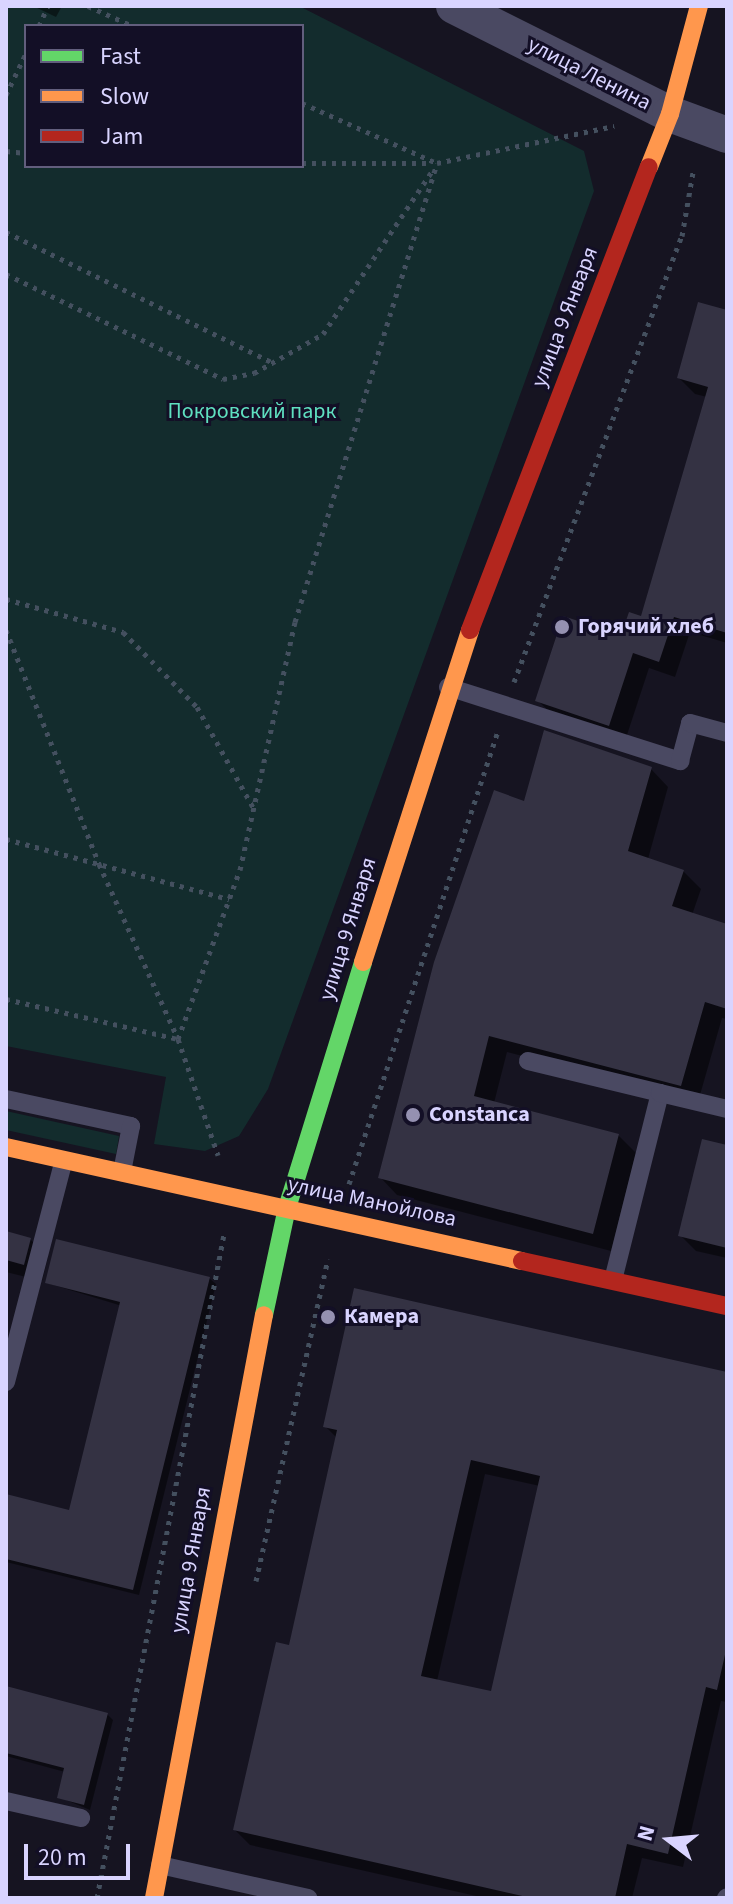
<!DOCTYPE html>
<meta charset="utf-8">
<style>
body{margin:0}
#map{position:relative;width:733px;height:1904px;overflow:hidden;background:#161421;font-family:"Source Sans 3",sans-serif}
div>[style]{position:absolute}
[style*='--x']{left:calc(var(--x)*1px);top:calc(var(--y)*1px);width:calc(var(--w)*1px);rotate:calc(var(--a)*1deg)}
.green>*{inset:0;background:#132c2d}
.shadow>*{inset:0;background:#0007}
.building>*{inset:0;background:#343243}
.path>*{height:5px;margin-top:-2.5px;transform-origin:0;background:repeating-linear-gradient(90deg,#44505f 0 4px,transparent 0 10px)}
.lane>*{height:18px;margin:-9px;padding:0 9px;transform-origin:9px;border-radius:9px;background:#4a4962}
.street>*{height:36px;margin:-18px;padding:0 18px;transform-origin:18px;border-radius:18px;background:#4a4962}
.fast>*{height:18px;margin:-9px;padding:0 9px;transform-origin:9px;border-radius:9px;background:#63d668}
.slow>*{height:18px;margin:-9px;padding:0 9px;transform-origin:9px;border-radius:9px;background:#ff974d}
.jam>*{height:18px;margin:-9px;padding:0 9px;transform-origin:9px;border-radius:9px;background:#b3261e}
.dots>*{width:22px;height:22px;translate:-50% -50%;box-sizing:border-box;border:4px solid #130f26;border-radius:50%}
span{translate:-50% -50%;white-space:nowrap;text-align:center;line-height:1.15;-webkit-text-stroke:6px #130f26;paint-order:stroke}
.street-label{font-size:22px;color:#d9d4ff}
.park-label{font-size:22px;color:#5fe0c0}
.poi-label{font-size:22px;color:#d9d4ff;font-weight:700}
.left{translate:0 -50%;text-align:left}
.frame{position:absolute;inset:0;border:8px solid #d9d4ff;pointer-events:none}
.legend{position:absolute;left:24px;top:24px;width:280px;height:144px;box-sizing:border-box;background:#130f26;border:2px solid #625e7d;margin:0;padding:10px 14px;list-style:none;font-size:24px;color:#d9d4ff}
.legend li{display:flex;align-items:center;gap:16px;height:40px}
.legend b{width:40px;border:2px solid #625e7d}
.north{position:absolute;left:629px;top:1800px;width:80px;height:80px;-webkit-text-stroke:6px #130f26;paint-order:stroke;rotate:286deg;font-size:22px;font-weight:700;line-height:32px;text-align:center;color:#d9d4ff}
.north::after{content:'';display:block;margin:auto;width:28px;height:36px;background:#d9d4ff;clip-path:polygon(50% 0,100% 100%,50% 72%,0 100%)}
.scale{position:absolute;left:24px;top:1844px;width:106px;height:36px;box-sizing:border-box;border:4px solid #d9d4ff;border-top:0;padding-left:10px;font-size:24px;line-height:28px;white-space:nowrap;color:#d9d4ff;-webkit-text-stroke:6px #130f26;paint-order:stroke}
</style>
<div id="map">
<div class="green">
<i style="clip-path:polygon(evenodd,6px 6px,299px 6px,584px 151px,594px 191px,268px 1089px,239px 1136px,205px 1151px,154px 1144px,166px 1077px,6px 1046px,6px 6px,26px 26px,302px 26px,302px 166px,26px 166px,26px 26px)"></i>
<i style="clip-path:polygon(6px 1111px,119px 1136px,116px 1154px,6px 1130px)"></i>
</div>
<div class="shadow">
<i style="clip-path:polygon(33px 6px,62px 6px,56px 17px)"></i>
<i style="clip-path:polygon(727px 312px,727px 643px,690px 632px,675px 677px,649px 668px,625px 741px,554px 716px,537px 700px,643px 619px,707px 397px,695px 394px,679px 378px)"></i>
<i style="clip-path:polygon(651px 769px,668px 787px,648px 859px,683px 871px,701px 889px,692px 915px,727px 927px,727px 1019px,722px 1018px,698px 1102px,507px 1052px,494px 1103px,618px 1135px,636px 1153px,611px 1251px,397px 1195px,380px 1177px,525px 803px)"></i>
<i style="clip-path:polygon(727px 1147px,727px 1258px,696px 1251px,680px 1235px)"></i>
<i style="clip-path:polygon(6px 1233px,30px 1239px,48px 1257px,42px 1281px,6px 1272px)"></i>
<i style="clip-path:polygon(209px 1278px,216px 1284px,139px 1595px,6px 1562px,6px 1496px,71px 1512px,122px 1306px,47px 1283px)"></i>
<i style="clip-path:polygon(evenodd,727px 1374px,727px 1702px,721px 1701px,683px 1867px,642px 1858px,632px 1898px,485px 1898px,250px 1845px,235px 1830px,291px 1648px,338px 1439px,325px 1426px,727px 1374px,485px 1474px,540px 1486px,492px 1694px,437px 1681px,485px 1474px)"></i>
<i style="clip-path:polygon(6px 1688px,107px 1714px,113px 1720px,90px 1810px,59px 1797px,65px 1772px,6px 1756px)"></i>
</div>
<div class="building">
<i style="clip-path:polygon(698px 302px,727px 310px,727px 633px,674px 617px,659px 662px,633px 653px,609px 726px,535px 701px,563px 616px,621px 635px,629px 612px,641px 616px,708px 387px,677px 378px)"></i>
<i style="clip-path:polygon(544px 730px,652px 767px,628px 851px,684px 870px,672px 906px,727px 924px,727px 1009px,705px 1002px,681px 1086px,489px 1036px,474px 1096px,619px 1134px,593px 1234px,378px 1178px,434px 962px,494px 790px,524px 801px)"></i>
<i style="clip-path:polygon(702px 1139px,727px 1145px,727px 1248px,678px 1236px)"></i>
<i style="clip-path:polygon(6px 1231px,31px 1238px,24px 1265px,6px 1260px)"></i>
<i style="clip-path:polygon(56px 1239px,210px 1277px,133px 1590px,6px 1559px,6px 1494px,69px 1510px,120px 1302px,45px 1283px)"></i>
<i style="clip-path:polygon(evenodd,354px 1288px,727px 1372px,727px 1646px,717px 1690px,706px 1687px,668px 1854px,627px 1844px,615px 1898px,531px 1898px,233px 1830px,276px 1642px,289px 1645px,337px 1430px,323px 1427px,354px 1288px,471px 1460px,540px 1476px,491px 1691px,421px 1676px,471px 1460px)"></i>
<i style="clip-path:polygon(6px 1686px,108px 1713px,84px 1805px,57px 1798px,64px 1768px,6px 1753px)"></i>
</div>
<div class="path">
<i style="--x:88;--y:6;--w:49;--a:24"></i>
<i style="--x:39;--y:26;--w:22;--a:-66"></i>
<i style="--x:6;--y:95;--w:47;--a:-64.5"></i>
<i style="--x:302;--y:103;--w:148;--a:24"></i>
<i style="--x:6;--y:151;--w:20;--a:6"></i>
<i style="--x:302;--y:163;--w:130;--a:0"></i>
<i style="--x:6;--y:232;--w:295;--a:26.1"></i>
<i style="--x:6;--y:274;--w:241;--a:25.8"></i>
<i style="--x:223;--y:379;--w:32;--a:-11"></i>
<i style="--x:254;--y:373;--w:79;--a:-29.5"></i>
<i style="--x:323;--y:334;--w:196;--a:-56.2"></i>
<i style="--x:6;--y:599;--w:122;--a:15.8"></i>
<i style="--x:123;--y:632;--w:105;--a:45.4"></i>
<i style="--x:197;--y:707;--w:115;--a:60.8"></i>
<i style="--x:6;--y:630;--w:252;--a:68.3"></i>
<i style="--x:99;--y:864;--w:192;--a:65.7"></i>
<i style="--x:178;--y:1039;--w:123;--a:71"></i>
<i style="--x:514;--y:682;--w:477;--a:-69.4"></i>
<i style="--x:682;--y:236;--w:65;--a:-80.2"></i>
<i style="--x:6;--y:839;--w:231;--a:15.1"></i>
<i style="--x:6;--y:999;--w:177;--a:13.1"></i>
<i style="--x:178;--y:1039;--w:180;--a:-69.9"></i>
<i style="--x:240;--y:870;--w:254;--a:-77.5"></i>
<i style="--x:295;--y:622;--w:480;--a:-72.8"></i>
<i style="--x:437;--y:163;--w:181;--a:-11.8"></i>
<i style="--x:349;--y:1184;--w:478;--a:-71.8"></i>
<i style="--x:256;--y:1581;--w:330;--a:-77.4"></i>
<i style="--x:97;--y:1898;--w:676;--a:-79.17"></i>
</div>
<div class="lane">
<i style="--x:448;--y:687;--w:244;--a:17.7"></i>
<i style="--x:680;--y:761;--w:39;--a:-75"></i>
<i style="--x:690;--y:723;--w:38;--a:15"></i>
<i style="--x:528;--y:1061;--w:136;--a:13.6"></i>
<i style="--x:660;--y:1093;--w:193;--a:104.1"></i>
<i style="--x:660;--y:1093;--w:69;--a:13.4"></i>
<i style="--x:6;--y:1099;--w:128;--a:12.2"></i>
<i style="--x:131;--y:1126;--w:47;--a:101.1"></i>
<i style="--x:6;--y:1382;--w:229;--a:-75.4"></i>
<i style="--x:6;--y:1801;--w:77;--a:12.8"></i>
<i style="--x:160;--y:1865;--w:152;--a:12.6"></i>
<i style="--x:726;--y:1898;--w:1;--a:-45"></i>
</div>
<div class="street">
<i style="--x:454;--y:6;--w:241;--a:26.6"></i>
<i style="--x:670;--y:114;--w:61;--a:20.2"></i>
</div>
<div class="fast">
<i style="--x:264;--y:1315;--w:109;--a:-77.9"></i>
<i style="--x:287;--y:1208;--w:257;--a:-72.8"></i>
</div>
<div class="slow">
<i style="--x:649;--y:167;--w:57;--a:-68.4"></i>
<i style="--x:670;--y:114;--w:112;--a:-75"></i>
<i style="--x:363;--y:962;--w:349;--a:-72.1"></i>
<i style="--x:6;--y:1147;--w:528;--a:12.46"></i>
<i style="--x:154;--y:1898;--w:593;--a:-79.32"></i>
</div>
<div class="jam">
<i style="--x:470;--y:630;--w:496;--a:-68.9"></i>
<i style="--x:522;--y:1261;--w:210;--a:12.4"></i>
</div>
<div class="dots">
<i style="left:562px;top:627px;background:#9591b1"></i>
<i style="left:413px;top:1115px;background:#9591b1"></i>
<i style="left:328px;top:1317px;background:#9591b1"></i>
</div>
<div class="street-label">
<span style="left:589px;top:74px;rotate:27deg">улица Ленина</span>
<span style="left:565px;top:317px;rotate:-69deg">улица 9 Января</span>
<span style="left:348px;top:929px;rotate:-73deg">улица 9 Января</span>
<span style="left:372px;top:1202px;rotate:12deg">улица Манойлова</span>
<span style="left:191px;top:1560px;rotate:-80deg">улица 9 Января</span>
</div>
<div class="park-label">
<span style="left:252px;top:412px">Покровский парк</span>
</div>
<div class="poi-label">
<span class="left" style="left:578px;top:627px">Горячий хлеб</span>
<span class="left" style="left:429px;top:1115px">Constanca</span>
<span class="left" style="left:344px;top:1317px">Камера</span>
</div>
<div class="frame"></div>
<ul class="legend">
<li><b style="height:10px;background:#63d668"></b>Fast</li>
<li><b style="height:10px;background:#ff974d"></b>Slow</li>
<li><b style="height:10px;background:#b3261e"></b>Jam</li>
</ul>
<div class="north">N</div>
<div class="scale">20 m</div>
</div>
